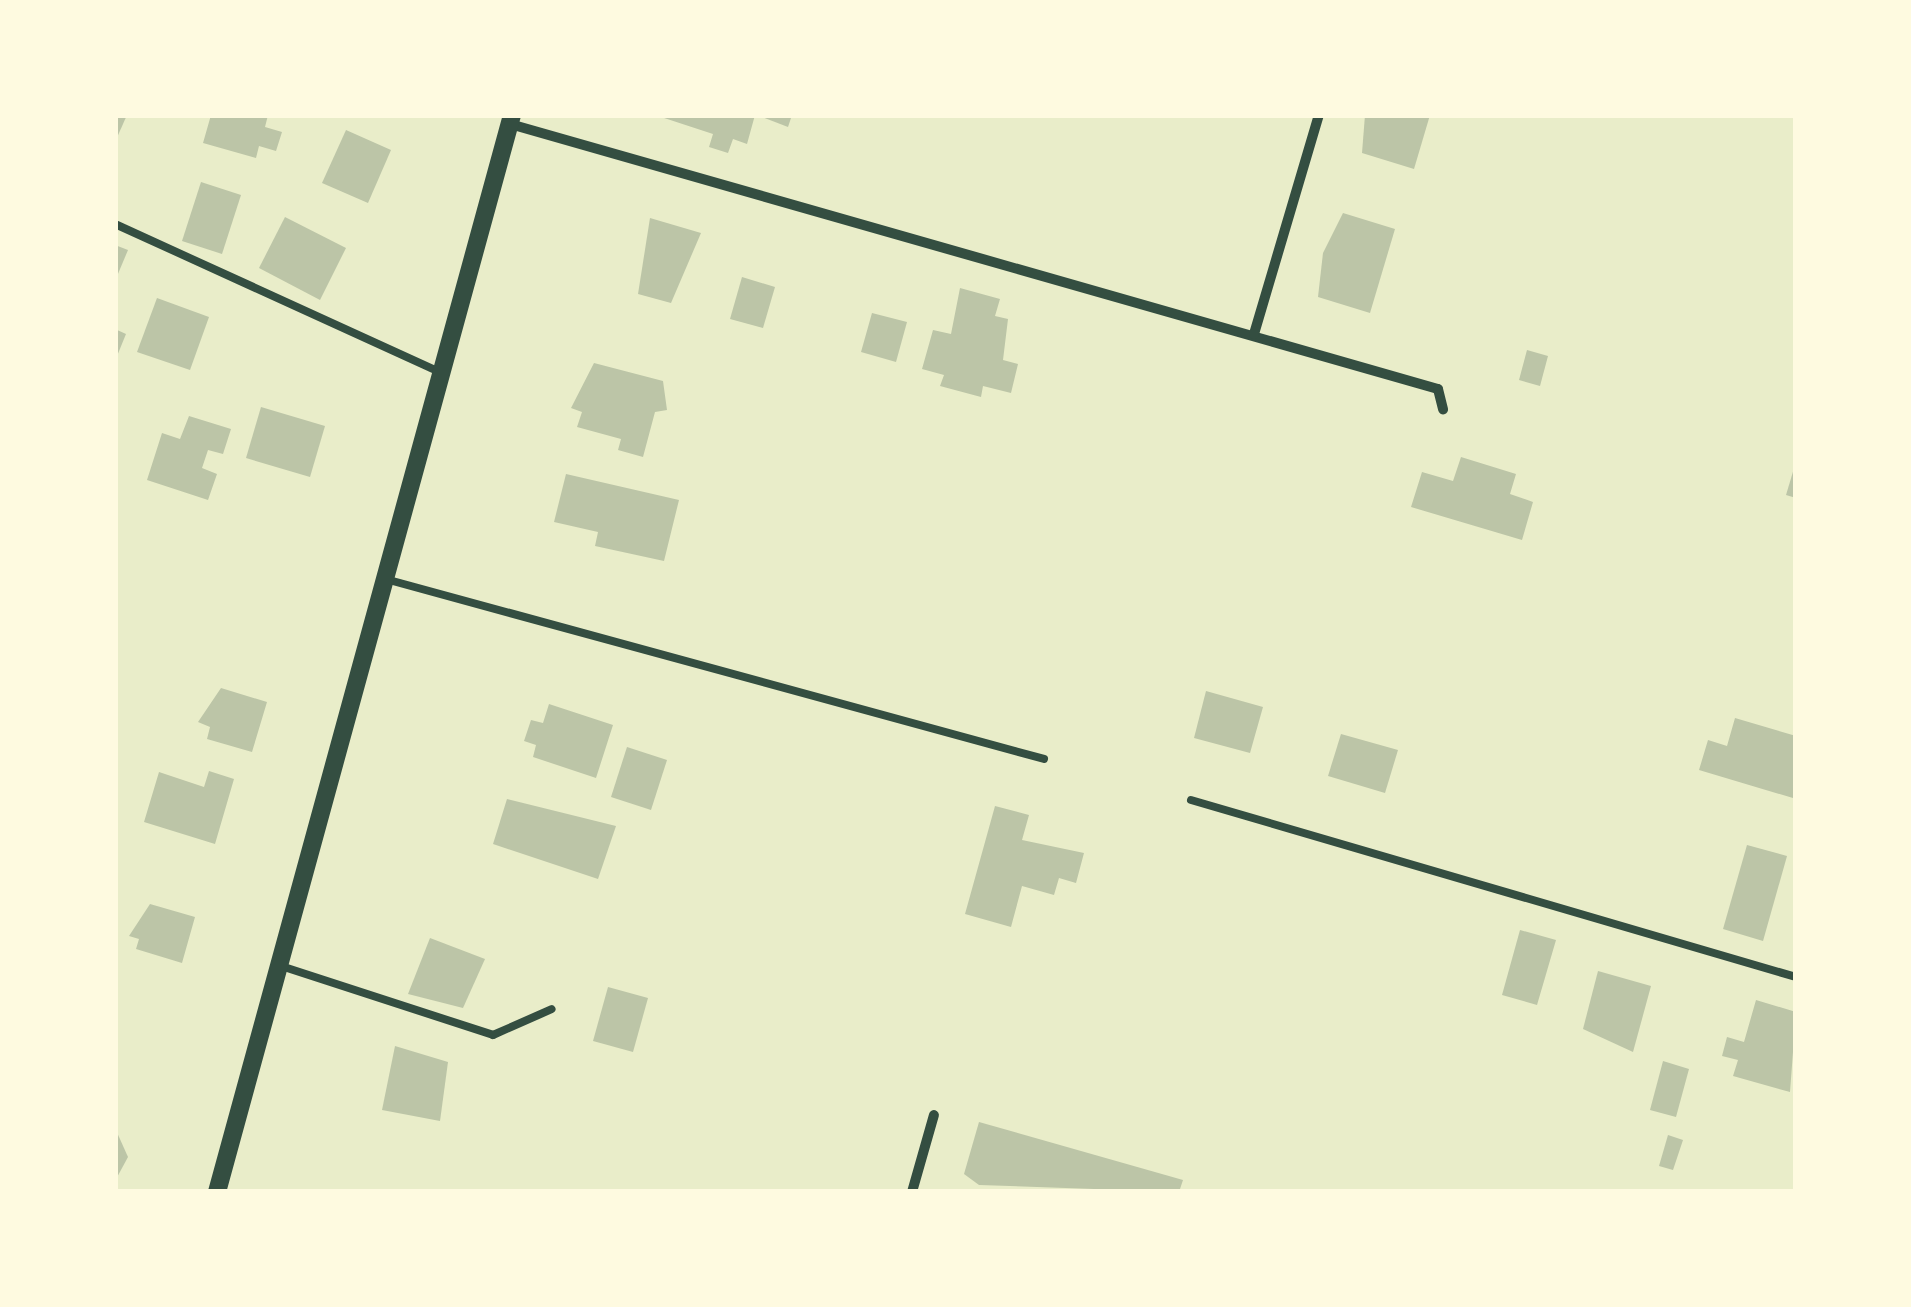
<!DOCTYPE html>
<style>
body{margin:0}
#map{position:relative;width:1911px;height:1307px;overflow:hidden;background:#e9edc9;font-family:"Playfair Display",serif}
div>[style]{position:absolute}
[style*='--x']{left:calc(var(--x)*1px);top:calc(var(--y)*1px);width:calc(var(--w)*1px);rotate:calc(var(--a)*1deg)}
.building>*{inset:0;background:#bcc5a7}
.service>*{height:8px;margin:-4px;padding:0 4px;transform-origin:4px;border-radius:4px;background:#344e41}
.minor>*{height:10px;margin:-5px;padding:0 5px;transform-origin:5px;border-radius:5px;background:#344e41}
.tertiary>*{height:18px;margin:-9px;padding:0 9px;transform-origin:9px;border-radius:9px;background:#344e41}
span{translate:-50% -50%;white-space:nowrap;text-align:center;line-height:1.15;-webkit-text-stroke:9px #fefae0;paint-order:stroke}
.frame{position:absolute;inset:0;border:118px solid #fefae0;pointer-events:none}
</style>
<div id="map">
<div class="building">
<i style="clip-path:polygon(115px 115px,127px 115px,115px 142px)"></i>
<i style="clip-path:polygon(211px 115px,268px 115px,265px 127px,282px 132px,276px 151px,259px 146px,256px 158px,203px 143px)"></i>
<i style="clip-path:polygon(655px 115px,755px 115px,747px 144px,733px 139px,728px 153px,709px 147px,713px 134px)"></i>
<i style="clip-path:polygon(757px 115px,792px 115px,788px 127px)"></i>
<i style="clip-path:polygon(1365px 115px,1430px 115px,1414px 169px,1362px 153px)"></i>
<i style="clip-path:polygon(346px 130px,391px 150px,368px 203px,322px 183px)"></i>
<i style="clip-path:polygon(201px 182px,241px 195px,222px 254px,182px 241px)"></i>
<i style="clip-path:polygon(1343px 213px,1395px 229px,1370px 313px,1318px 297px,1323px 253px)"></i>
<i style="clip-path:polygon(285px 217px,346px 248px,320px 300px,259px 268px)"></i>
<i style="clip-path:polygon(650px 218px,701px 233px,671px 303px,638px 294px)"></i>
<i style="clip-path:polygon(115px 245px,128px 250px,115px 281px)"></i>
<i style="clip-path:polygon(742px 277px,775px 287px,763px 328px,730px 319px)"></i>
<i style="clip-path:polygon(960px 288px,1000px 299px,995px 316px,1008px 319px,1003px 360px,1018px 364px,1011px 393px,983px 386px,981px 397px,940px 386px,944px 375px,922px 369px,933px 330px,951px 334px)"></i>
<i style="clip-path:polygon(157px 298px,209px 317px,190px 370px,137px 352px)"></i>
<i style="clip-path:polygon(872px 313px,907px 322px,896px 362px,861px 352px)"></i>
<i style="clip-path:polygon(115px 329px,126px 334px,115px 361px)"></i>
<i style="clip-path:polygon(1527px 350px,1548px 356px,1540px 386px,1519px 380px)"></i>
<i style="clip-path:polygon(594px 363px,663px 381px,667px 410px,655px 412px,643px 457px,618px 450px,621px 439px,577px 427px,582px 412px,571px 408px)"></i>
<i style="clip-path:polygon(261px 407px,325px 426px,310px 477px,246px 458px)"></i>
<i style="clip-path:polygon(189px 416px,231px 429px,223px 454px,208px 450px,202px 468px,217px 474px,208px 500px,147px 480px,162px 433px,180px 439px)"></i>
<i style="clip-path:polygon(1461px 457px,1516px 474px,1510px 494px,1533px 502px,1522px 540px,1411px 507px,1422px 472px,1453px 481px)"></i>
<i style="clip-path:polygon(1795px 465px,1796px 465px,1796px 498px,1786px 495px)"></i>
<i style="clip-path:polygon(566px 474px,679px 500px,664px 561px,595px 546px,598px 532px,554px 522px)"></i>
<i style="clip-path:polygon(221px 688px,267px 702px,252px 752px,207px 739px,210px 727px,198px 722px)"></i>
<i style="clip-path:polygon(1206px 691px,1263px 707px,1250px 753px,1194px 738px)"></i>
<i style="clip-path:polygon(549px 704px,613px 725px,596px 778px,533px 757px,536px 745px,524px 741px,531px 720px,543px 723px)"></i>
<i style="clip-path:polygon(1735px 718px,1796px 736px,1793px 798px,1699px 770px,1708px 740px,1727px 746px)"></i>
<i style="clip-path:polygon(1341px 734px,1398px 750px,1385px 793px,1328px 776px)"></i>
<i style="clip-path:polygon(627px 747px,667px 760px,651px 810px,611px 797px)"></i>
<i style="clip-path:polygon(209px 771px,234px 779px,215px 844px,144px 822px,159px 772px,204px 787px)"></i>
<i style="clip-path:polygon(507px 799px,616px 826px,598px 879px,493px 844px)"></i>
<i style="clip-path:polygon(995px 806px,1029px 815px,1022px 840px,1084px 853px,1076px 883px,1059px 878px,1054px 895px,1022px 886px,1011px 927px,965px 914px)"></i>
<i style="clip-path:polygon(1747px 845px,1787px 856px,1763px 941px,1723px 929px)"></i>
<i style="clip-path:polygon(150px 904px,195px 917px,182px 963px,136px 949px,139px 939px,129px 936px)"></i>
<i style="clip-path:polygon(1520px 930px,1556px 940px,1537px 1005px,1502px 995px)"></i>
<i style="clip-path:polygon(430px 938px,485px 959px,463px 1008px,408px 994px)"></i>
<i style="clip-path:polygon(1598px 971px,1651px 986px,1633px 1052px,1583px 1029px)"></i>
<i style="clip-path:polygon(608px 987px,648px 998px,633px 1052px,593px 1041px)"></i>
<i style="clip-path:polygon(1756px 1000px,1796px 1012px,1790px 1092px,1733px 1076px,1738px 1060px,1722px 1056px,1727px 1037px,1744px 1042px)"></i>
<i style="clip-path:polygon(395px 1046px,448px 1062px,440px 1121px,382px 1110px)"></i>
<i style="clip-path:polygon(1663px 1061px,1689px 1069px,1676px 1117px,1650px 1110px)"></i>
<i style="clip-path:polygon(979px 1122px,1183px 1180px,1179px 1192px,979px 1185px,964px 1174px)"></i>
<i style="clip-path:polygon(115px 1128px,128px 1157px,115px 1181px)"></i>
<i style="clip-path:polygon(1668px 1135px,1683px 1140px,1673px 1170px,1659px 1166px)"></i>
</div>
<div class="service">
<i style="--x:115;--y:224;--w:357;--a:24.5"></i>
<i style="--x:389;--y:580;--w:679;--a:15.28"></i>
<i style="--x:1191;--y:800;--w:630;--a:16.31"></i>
<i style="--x:281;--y:966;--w:223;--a:18"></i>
<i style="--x:493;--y:1035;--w:64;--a:-23.8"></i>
</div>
<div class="minor">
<i style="--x:510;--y:124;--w:965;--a:15.94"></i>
<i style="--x:1438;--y:389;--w:21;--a:76"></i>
<i style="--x:1254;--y:334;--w:228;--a:-73.5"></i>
<i style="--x:912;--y:1192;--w:80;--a:-74.1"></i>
</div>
<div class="tertiary">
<i style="--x:217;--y:1192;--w:1117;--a:-74.68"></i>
</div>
<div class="frame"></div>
</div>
